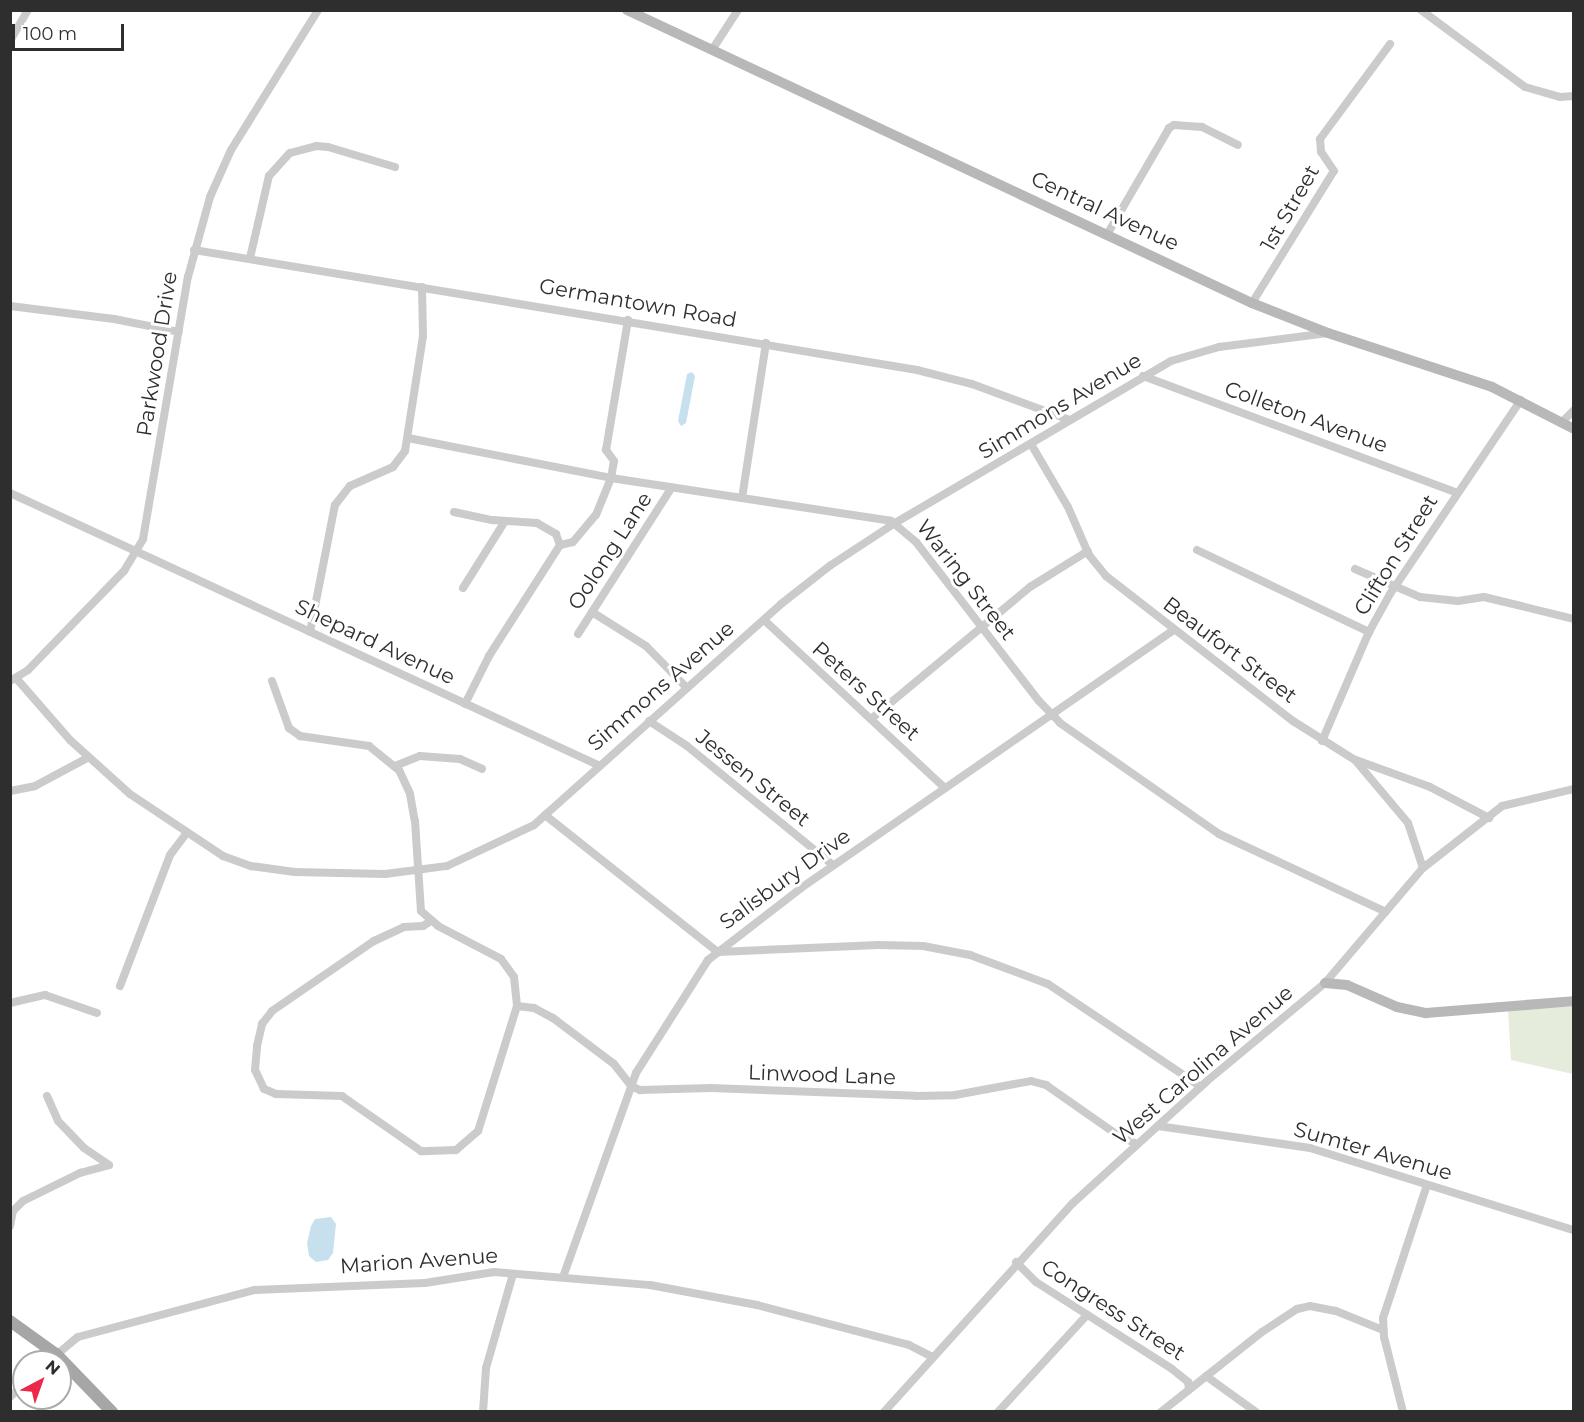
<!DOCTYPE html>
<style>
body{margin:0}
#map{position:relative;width:1584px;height:1422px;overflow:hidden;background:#fff;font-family:Montserrat,sans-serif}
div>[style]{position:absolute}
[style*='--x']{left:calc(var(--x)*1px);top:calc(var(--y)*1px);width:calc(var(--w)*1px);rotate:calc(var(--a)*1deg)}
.green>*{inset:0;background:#e5ecdb}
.water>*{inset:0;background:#c6e1ed}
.street>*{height:8px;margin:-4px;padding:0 4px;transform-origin:4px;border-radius:4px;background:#cbcbcb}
.secondary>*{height:10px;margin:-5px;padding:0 5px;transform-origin:5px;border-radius:5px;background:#b8b8b8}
.primary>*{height:12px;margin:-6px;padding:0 6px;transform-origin:6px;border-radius:6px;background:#a6a6a6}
span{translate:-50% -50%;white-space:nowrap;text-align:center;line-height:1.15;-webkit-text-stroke:6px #fff;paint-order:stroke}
.street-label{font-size:21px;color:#2e2e2e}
.frame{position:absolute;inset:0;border:12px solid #2e2e2e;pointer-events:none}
.north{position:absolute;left:12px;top:1350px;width:60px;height:60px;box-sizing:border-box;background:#fff;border:2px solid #ababab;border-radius:50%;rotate:41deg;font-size:16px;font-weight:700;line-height:24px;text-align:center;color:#2e2e2e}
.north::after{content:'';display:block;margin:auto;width:21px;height:27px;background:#ec2949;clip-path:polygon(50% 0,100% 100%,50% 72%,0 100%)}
.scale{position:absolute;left:12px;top:24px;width:112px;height:27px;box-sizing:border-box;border:3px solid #2e2e2e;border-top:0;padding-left:8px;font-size:18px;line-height:21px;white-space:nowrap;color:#2e2e2e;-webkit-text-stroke:4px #fff;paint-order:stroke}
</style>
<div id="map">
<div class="green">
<i style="clip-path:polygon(1573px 1005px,1573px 1074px,1511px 1060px,1508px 1010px)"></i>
</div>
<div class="water">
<i style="clip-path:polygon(692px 372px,695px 376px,686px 423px,681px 426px,678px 421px,687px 374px)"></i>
<i style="clip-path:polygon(331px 1217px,336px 1224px,333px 1253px,328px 1260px,316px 1262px,309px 1256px,307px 1243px,311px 1226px,315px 1219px)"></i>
</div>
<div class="street">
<i style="--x:1421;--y:10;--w:129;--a:36.5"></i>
<i style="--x:1525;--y:87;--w:36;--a:16"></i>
<i style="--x:1560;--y:97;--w:14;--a:-4"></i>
<i style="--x:10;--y:41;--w:36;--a:-60"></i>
<i style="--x:712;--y:50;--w:48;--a:-57"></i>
<i style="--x:1108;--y:233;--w:121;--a:-59.8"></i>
<i style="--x:1169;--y:128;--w:6;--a:-31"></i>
<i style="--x:1174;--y:125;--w:28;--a:4"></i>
<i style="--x:1202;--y:127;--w:40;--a:26.6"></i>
<i style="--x:194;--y:250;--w:733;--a:9.42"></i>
<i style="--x:917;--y:370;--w:57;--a:14.3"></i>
<i style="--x:972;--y:384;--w:104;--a:20.2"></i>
<i style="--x:250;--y:258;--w:84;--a:-77"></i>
<i style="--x:269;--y:176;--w:31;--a:-48"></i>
<i style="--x:290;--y:153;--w:27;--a:-15"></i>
<i style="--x:316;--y:146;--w:12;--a:5"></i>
<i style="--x:328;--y:147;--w:70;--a:16.6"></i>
<i style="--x:1252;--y:303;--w:155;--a:-58.2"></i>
<i style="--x:1334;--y:171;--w:23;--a:-124"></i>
<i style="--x:1321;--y:152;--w:13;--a:-94"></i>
<i style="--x:1320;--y:139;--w:118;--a:-53.6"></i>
<i style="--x:10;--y:306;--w:105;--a:7.1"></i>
<i style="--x:114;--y:319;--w:66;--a:11.3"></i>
<i style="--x:1143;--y:376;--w:335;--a:20.4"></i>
<i style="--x:1562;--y:422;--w:17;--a:-45"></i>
<i style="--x:408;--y:438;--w:207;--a:11.1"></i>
<i style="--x:611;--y:478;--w:283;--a:8.7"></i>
<i style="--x:891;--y:521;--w:33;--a:40"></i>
<i style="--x:916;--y:542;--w:201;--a:52.3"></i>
<i style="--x:1039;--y:701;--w:30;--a:46"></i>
<i style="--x:1060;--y:723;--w:194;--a:34.9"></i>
<i style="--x:1219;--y:834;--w:184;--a:25"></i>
<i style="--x:1031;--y:444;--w:73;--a:59.6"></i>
<i style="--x:1068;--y:507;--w:52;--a:66.4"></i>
<i style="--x:1089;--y:555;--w:27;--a:51"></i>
<i style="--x:1106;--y:576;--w:237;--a:37.8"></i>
<i style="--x:1293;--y:721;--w:73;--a:32.2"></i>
<i style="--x:1355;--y:760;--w:82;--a:49.9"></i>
<i style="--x:1408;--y:823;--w:47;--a:71.6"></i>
<i style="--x:10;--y:493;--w:648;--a:24.82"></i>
<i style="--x:742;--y:498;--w:157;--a:-81.2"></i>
<i style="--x:454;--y:512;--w:40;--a:12"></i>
<i style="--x:493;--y:520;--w:44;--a:3.9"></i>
<i style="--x:537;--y:523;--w:22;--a:30"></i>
<i style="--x:556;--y:534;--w:12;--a:70"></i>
<i style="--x:1197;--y:550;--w:191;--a:25.5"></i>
<i style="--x:1355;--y:569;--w:71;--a:23.3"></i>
<i style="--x:1420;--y:597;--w:38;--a:6"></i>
<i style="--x:1458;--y:601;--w:26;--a:-9"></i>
<i style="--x:1484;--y:597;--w:93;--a:13.7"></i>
<i style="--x:463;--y:588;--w:79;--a:-57.9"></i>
<i style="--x:592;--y:612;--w:64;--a:32.2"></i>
<i style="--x:646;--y:646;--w:57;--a:45.7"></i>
<i style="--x:764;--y:620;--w:247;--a:42.9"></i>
<i style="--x:310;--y:632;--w:129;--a:-78.9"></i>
<i style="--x:335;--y:505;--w:24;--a:-52"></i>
<i style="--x:350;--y:486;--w:47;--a:-23.8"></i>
<i style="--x:393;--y:467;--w:20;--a:-53"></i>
<i style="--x:405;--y:451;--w:116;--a:-81.1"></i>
<i style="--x:423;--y:336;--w:49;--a:-91.2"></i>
<i style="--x:578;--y:634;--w:174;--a:-57.4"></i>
<i style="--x:16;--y:678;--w:82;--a:48.9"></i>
<i style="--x:70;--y:740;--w:81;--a:42"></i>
<i style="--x:130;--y:794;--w:112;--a:33.7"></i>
<i style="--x:223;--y:856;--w:30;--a:20"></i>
<i style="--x:251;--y:866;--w:44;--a:7.8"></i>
<i style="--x:295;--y:872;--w:90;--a:1.3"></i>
<i style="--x:385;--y:874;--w:63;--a:-7.4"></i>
<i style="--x:447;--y:866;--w:96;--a:-25.2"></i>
<i style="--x:534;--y:825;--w:331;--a:-41.8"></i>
<i style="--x:781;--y:604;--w:63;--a:-38"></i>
<i style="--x:831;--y:565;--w:77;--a:-33.3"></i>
<i style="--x:895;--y:523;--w:320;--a:-30.4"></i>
<i style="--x:1171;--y:361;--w:50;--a:-16.3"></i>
<i style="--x:1219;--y:347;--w:110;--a:-7.3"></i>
<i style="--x:10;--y:681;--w:21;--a:-31"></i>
<i style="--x:28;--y:670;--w:138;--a:-45.9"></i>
<i style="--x:124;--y:571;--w:37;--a:-59"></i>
<i style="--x:143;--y:539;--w:266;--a:-80.3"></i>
<i style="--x:188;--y:277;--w:83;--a:-74.6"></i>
<i style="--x:210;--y:197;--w:51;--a:-65.9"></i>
<i style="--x:231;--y:150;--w:165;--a:-58.1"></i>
<i style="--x:272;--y:681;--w:50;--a:70.1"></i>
<i style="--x:289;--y:728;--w:14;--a:36"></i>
<i style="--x:300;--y:736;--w:70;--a:8.2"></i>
<i style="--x:369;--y:746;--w:38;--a:39"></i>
<i style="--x:399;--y:770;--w:26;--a:65"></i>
<i style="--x:410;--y:794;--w:27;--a:80"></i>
<i style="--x:415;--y:821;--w:90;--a:86.2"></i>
<i style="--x:421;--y:911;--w:23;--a:41"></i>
<i style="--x:438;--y:926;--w:71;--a:27.6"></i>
<i style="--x:501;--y:959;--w:22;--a:54"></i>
<i style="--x:514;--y:977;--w:29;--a:84"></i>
<i style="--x:517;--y:1006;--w:131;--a:107.3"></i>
<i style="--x:478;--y:1131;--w:29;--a:139"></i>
<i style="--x:456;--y:1150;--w:35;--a:178"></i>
<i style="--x:421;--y:1151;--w:96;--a:-145.2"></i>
<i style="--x:342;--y:1096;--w:66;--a:-178.3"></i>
<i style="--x:276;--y:1094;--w:13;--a:-157"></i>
<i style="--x:264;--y:1089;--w:21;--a:-115"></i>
<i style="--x:255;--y:1070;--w:24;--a:-85"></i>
<i style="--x:257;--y:1046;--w:23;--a:-77"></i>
<i style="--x:262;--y:1024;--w:16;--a:-52"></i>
<i style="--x:272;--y:1011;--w:124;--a:-34.5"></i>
<i style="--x:374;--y:941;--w:33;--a:-25"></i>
<i style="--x:404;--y:927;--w:19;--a:-3"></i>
<i style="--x:423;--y:926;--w:9;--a:-32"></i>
<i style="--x:465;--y:704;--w:54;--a:-63.4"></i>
<i style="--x:489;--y:656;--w:132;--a:-57.4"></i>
<i style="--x:560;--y:545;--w:13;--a:-13"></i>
<i style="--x:573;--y:542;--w:35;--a:-50"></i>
<i style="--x:596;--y:515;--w:40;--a:-68"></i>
<i style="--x:611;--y:478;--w:17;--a:-80"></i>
<i style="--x:614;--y:461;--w:14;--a:-126"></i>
<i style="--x:606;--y:450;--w:132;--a:-80.4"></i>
<i style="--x:871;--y:719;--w:207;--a:-39.7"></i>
<i style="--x:1030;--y:587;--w:68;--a:-31.8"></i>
<i style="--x:649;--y:721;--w:45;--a:33.3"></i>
<i style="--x:687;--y:746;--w:188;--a:39.2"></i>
<i style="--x:1322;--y:741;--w:119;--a:-66.7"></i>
<i style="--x:1369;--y:632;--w:43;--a:-61.1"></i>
<i style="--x:1390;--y:594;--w:234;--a:-56"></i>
<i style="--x:1356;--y:760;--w:79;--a:20"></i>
<i style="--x:1430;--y:787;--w:67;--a:27.7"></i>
<i style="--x:395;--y:766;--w:27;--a:-22"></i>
<i style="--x:420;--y:756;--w:40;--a:4.3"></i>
<i style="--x:460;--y:759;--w:24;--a:24"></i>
<i style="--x:10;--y:791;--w:25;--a:-11"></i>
<i style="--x:35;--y:786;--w:61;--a:-28.2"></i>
<i style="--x:545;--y:815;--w:221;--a:38.4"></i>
<i style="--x:718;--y:952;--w:160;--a:-2.5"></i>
<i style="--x:878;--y:945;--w:45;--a:1.3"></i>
<i style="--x:923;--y:946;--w:48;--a:10.8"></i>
<i style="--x:970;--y:955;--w:83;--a:20.4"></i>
<i style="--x:1048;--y:984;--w:184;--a:33.9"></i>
<i style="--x:120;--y:986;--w:140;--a:-69.1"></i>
<i style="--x:170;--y:855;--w:25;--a:-53"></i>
<i style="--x:10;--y:1003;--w:36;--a:-13"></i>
<i style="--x:45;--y:995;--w:55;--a:19.1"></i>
<i style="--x:517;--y:1006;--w:17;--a:7"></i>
<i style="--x:534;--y:1008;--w:21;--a:28"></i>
<i style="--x:553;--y:1018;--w:76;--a:37"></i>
<i style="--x:614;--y:1064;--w:28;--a:52"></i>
<i style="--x:631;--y:1086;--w:10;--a:24"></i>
<i style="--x:640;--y:1090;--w:71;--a:-1.6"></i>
<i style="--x:711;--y:1088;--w:205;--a:2.2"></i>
<i style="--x:916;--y:1096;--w:39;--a:-1"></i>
<i style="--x:955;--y:1095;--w:77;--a:-10.4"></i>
<i style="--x:1031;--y:1081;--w:16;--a:15"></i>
<i style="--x:1046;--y:1085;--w:89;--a:34.9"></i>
<i style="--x:1119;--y:1136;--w:20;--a:24"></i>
<i style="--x:47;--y:1096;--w:27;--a:66"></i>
<i style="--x:58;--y:1121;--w:37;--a:46"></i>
<i style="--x:84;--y:1148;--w:30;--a:34"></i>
<i style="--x:1158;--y:1126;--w:154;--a:8.2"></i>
<i style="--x:1310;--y:1148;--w:276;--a:17.3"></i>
<i style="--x:10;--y:1226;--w:15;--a:-79"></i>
<i style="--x:13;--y:1211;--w:14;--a:-45"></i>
<i style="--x:23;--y:1201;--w:64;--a:-26.2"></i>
<i style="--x:80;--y:1173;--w:30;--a:-15"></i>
<i style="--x:1016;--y:1262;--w:28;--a:45"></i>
<i style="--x:1036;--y:1282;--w:161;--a:32.6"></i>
<i style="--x:1172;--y:1369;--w:21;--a:39"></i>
<i style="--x:1188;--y:1382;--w:7;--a:82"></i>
<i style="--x:563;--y:1277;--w:217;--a:-70.3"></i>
<i style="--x:636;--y:1073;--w:134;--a:-57.5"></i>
<i style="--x:708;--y:960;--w:118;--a:-37.7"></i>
<i style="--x:801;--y:888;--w:453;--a:-34.7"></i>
<i style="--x:48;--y:1362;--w:39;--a:-40"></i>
<i style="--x:78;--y:1337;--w:183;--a:-14.9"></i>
<i style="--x:255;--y:1290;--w:170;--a:-2.4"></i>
<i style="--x:425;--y:1283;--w:70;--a:-9.1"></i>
<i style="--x:494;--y:1272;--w:157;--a:4.8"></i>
<i style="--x:650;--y:1285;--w:109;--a:10.6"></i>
<i style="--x:757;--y:1305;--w:157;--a:14.7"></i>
<i style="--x:909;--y:1345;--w:25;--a:27"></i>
<i style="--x:1206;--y:1376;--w:62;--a:35.8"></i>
<i style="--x:10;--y:1397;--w:19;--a:-43"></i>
<i style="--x:483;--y:1412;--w:44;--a:-86.1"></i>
<i style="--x:486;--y:1368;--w:98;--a:-74"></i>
<i style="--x:884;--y:1412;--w:282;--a:-47.9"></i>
<i style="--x:1073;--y:1203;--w:181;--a:-42.3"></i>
<i style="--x:1207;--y:1081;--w:153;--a:-39.7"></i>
<i style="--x:1325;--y:983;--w:151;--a:-49.6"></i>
<i style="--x:1423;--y:868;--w:100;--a:-38.1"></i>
<i style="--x:1502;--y:806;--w:74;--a:-13.3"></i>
<i style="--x:998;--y:1412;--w:132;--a:-47.5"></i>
<i style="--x:1161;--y:1412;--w:129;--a:-38.4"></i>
<i style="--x:1262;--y:1332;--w:42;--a:-33.3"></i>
<i style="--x:1297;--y:1309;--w:13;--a:-13"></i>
<i style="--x:1310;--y:1306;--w:26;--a:11"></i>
<i style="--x:1336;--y:1311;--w:51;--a:22"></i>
<i style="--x:1403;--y:1412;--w:77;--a:-104.2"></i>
<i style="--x:1384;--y:1337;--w:19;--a:-93"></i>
<i style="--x:1383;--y:1318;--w:140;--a:-71.7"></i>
</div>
<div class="secondary">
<i style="--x:627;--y:10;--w:690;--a:25.12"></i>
<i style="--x:1252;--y:303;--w:82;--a:21.5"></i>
<i style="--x:1328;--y:333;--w:173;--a:18.2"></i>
<i style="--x:1492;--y:387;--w:92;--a:27.1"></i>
<i style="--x:1325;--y:983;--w:22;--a:5"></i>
<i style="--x:1347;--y:985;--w:55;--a:23.7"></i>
<i style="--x:1397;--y:1007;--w:30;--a:12"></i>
<i style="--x:1426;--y:1013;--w:148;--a:-4.6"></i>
</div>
<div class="primary">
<i style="--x:10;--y:1321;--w:57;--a:35.7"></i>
<i style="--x:56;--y:1354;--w:81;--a:46"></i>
</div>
<div class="street-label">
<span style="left:1290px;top:208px;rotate:-60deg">1st Street</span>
<span style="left:1105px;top:211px;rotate:25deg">Central Avenue</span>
<span style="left:638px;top:303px;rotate:10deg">Germantown Road</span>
<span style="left:157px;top:354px;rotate:-81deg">Parkwood Drive</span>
<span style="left:1060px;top:406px;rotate:-31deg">Simmons Avenue</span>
<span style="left:1306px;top:417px;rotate:20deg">Colleton Avenue</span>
<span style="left:610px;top:551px;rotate:-57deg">Oolong Lane</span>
<span style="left:1396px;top:555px;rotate:-58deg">Clifton Street</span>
<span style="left:966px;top:580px;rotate:52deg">Waring Street</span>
<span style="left:375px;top:642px;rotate:25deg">Shepard Avenue</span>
<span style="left:1230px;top:650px;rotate:37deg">Beaufort Street</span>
<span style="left:661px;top:686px;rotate:-41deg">Simmons Avenue</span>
<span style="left:866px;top:691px;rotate:42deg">Peters Street</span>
<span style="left:753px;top:778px;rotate:39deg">Jessen Street</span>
<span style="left:785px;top:879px;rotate:-36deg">Salisbury Drive</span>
<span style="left:1203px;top:1065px;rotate:-41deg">West Carolina Avenue</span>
<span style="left:822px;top:1075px;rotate:2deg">Linwood Lane</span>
<span style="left:1373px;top:1151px;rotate:16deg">Sumter Avenue</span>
<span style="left:419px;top:1261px;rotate:-4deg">Marion Avenue</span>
<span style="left:1113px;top:1310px;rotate:33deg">Congress Street</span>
</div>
<div class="frame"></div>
<div class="north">N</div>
<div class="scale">100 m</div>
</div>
